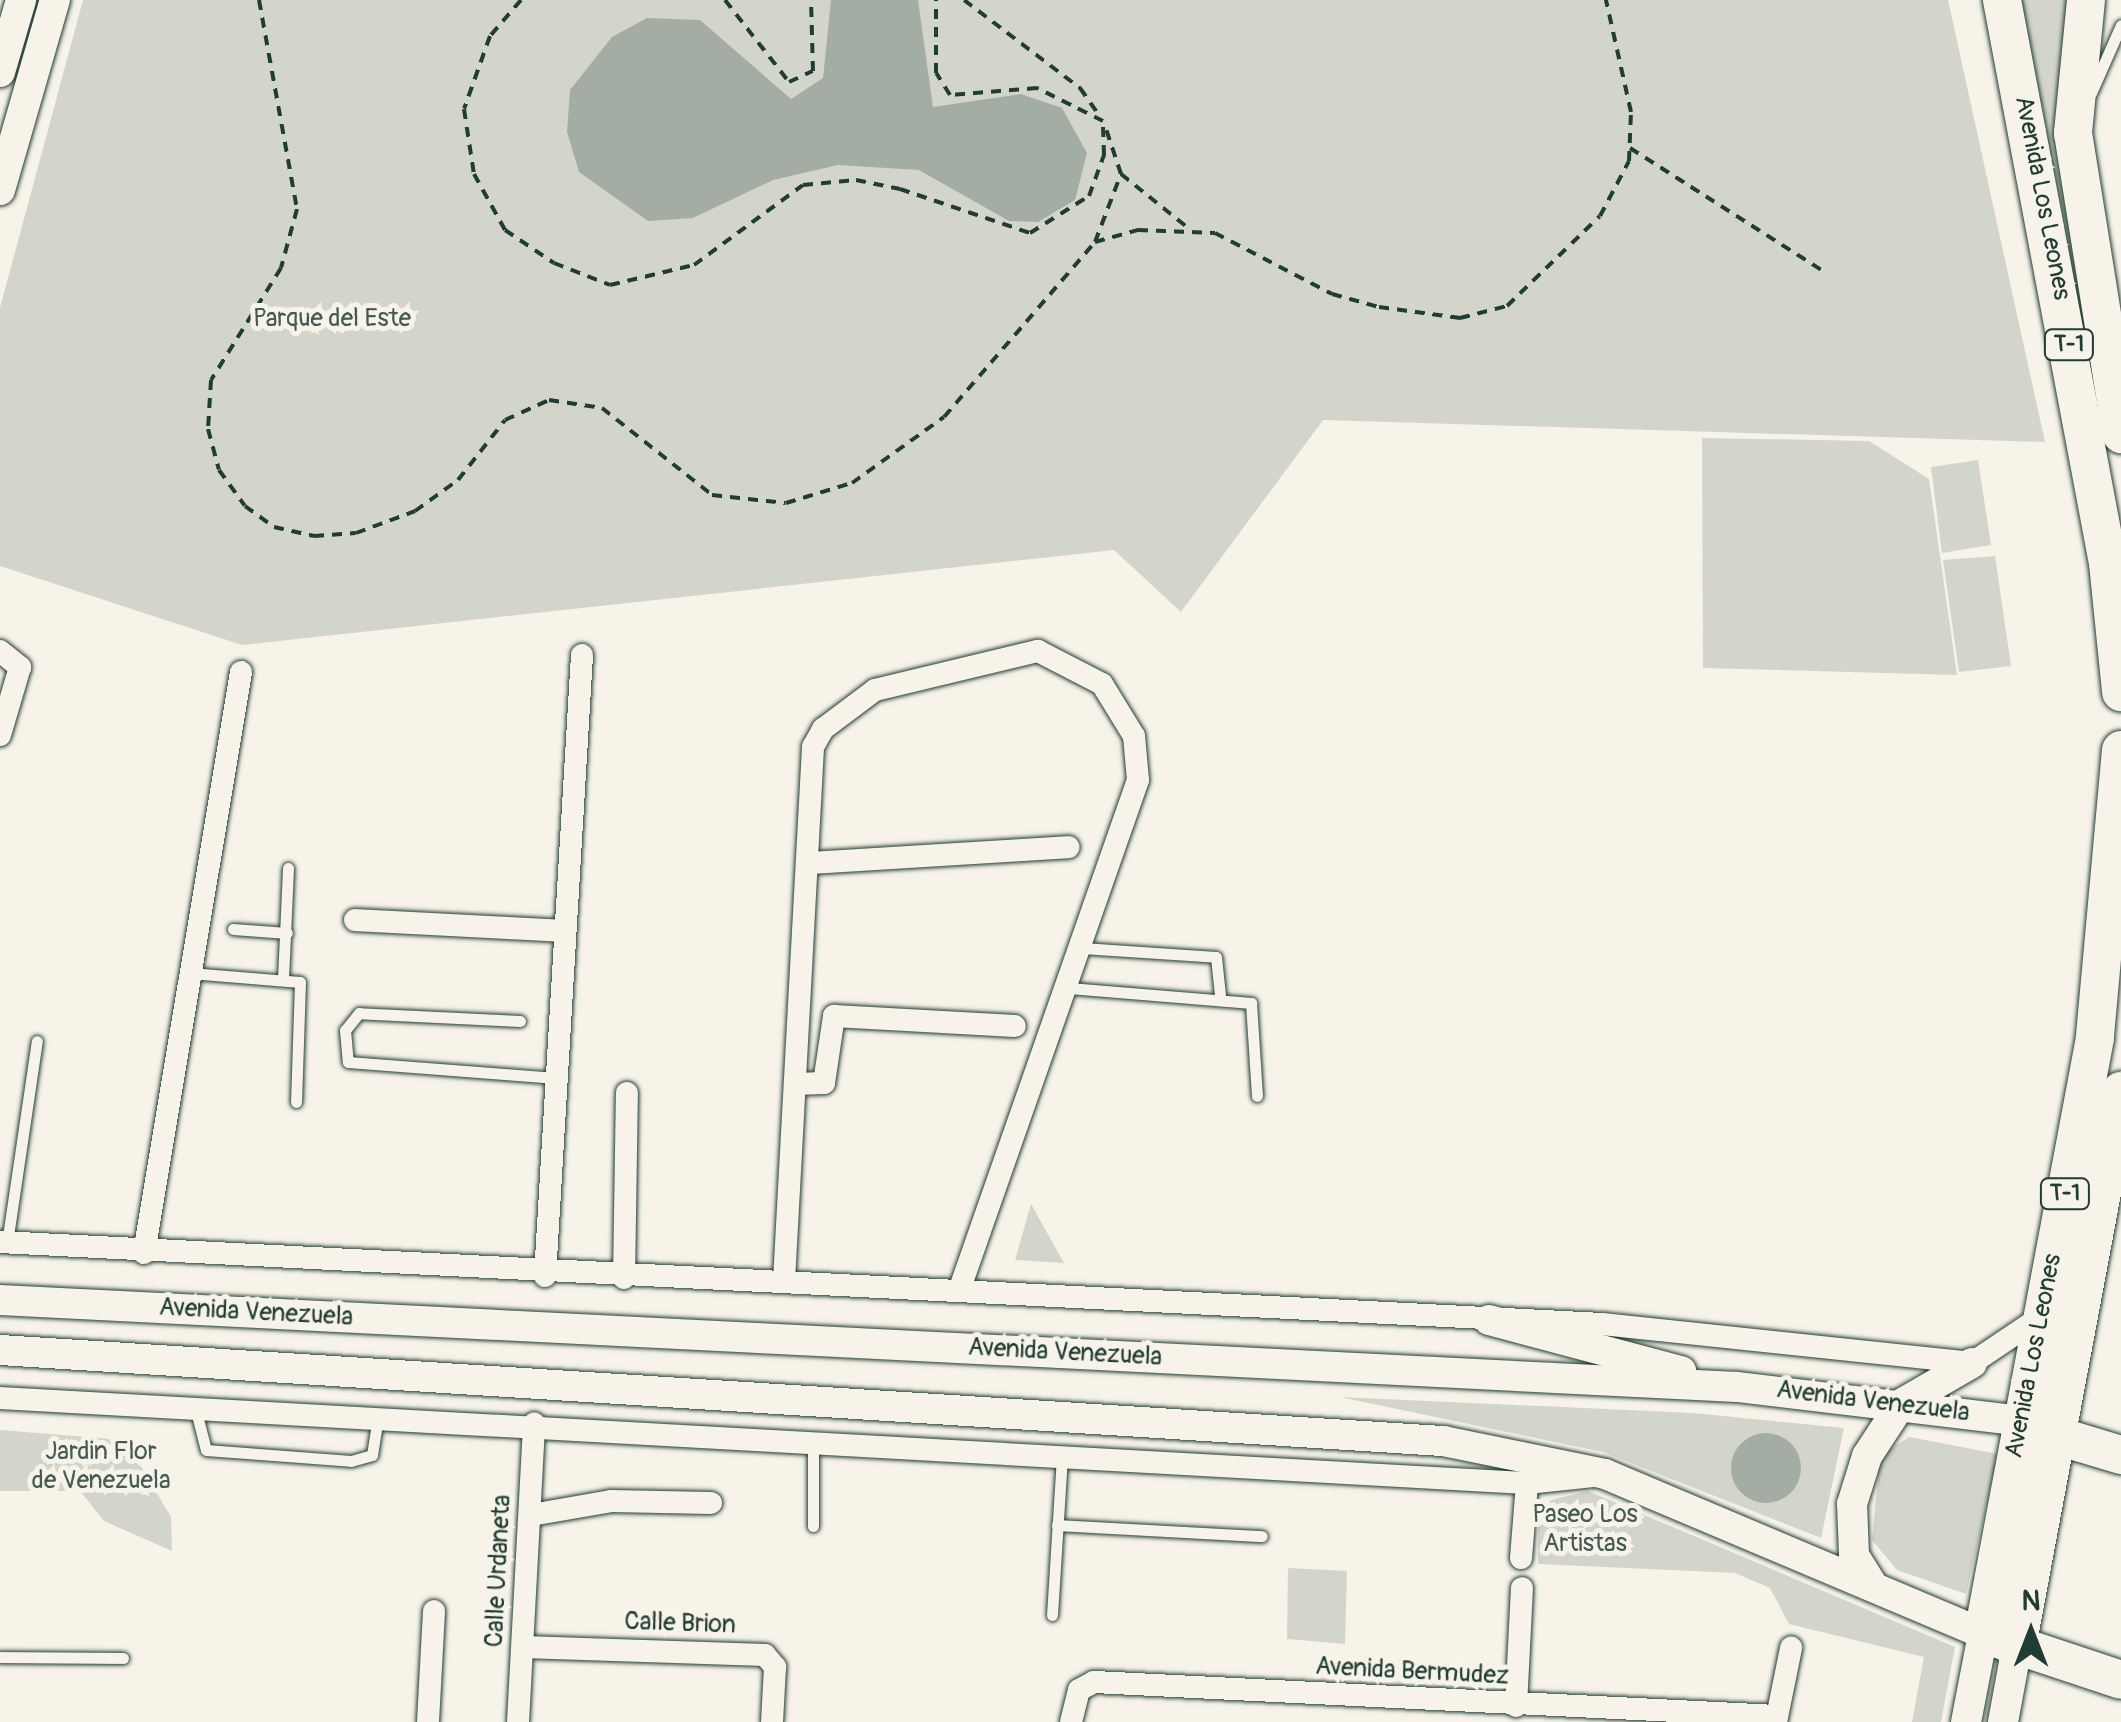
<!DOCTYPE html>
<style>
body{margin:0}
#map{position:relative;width:2121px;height:1722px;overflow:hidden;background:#f7f3e8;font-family:Pangolin,sans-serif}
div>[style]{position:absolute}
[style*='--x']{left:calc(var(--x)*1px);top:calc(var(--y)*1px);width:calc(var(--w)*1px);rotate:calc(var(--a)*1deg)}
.green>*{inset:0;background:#d3d5ca}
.water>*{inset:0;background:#a4ada3}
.round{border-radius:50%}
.path>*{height:4px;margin-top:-2px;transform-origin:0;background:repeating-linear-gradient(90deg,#1f3d34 0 10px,transparent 0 18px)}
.roads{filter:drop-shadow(0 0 2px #1f3d34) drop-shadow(0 0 2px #1f3d34)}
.service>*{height:11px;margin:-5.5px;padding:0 5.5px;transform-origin:5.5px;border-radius:5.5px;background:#f7f3e8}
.minor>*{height:22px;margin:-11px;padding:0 11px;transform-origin:11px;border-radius:11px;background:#f7f3e8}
.tertiary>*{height:30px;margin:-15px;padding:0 15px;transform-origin:15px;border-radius:15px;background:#f7f3e8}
.primary>*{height:38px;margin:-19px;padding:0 19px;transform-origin:19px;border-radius:19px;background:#f7f3e8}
span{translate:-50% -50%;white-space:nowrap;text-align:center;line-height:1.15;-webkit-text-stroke:10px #f7f3e8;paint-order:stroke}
.shield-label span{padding:2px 8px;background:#f7f3e8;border:2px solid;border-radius:8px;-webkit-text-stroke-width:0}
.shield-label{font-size:22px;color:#1f3d34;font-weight:700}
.street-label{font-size:25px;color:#1f3d34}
.park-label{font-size:25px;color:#435b52}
.north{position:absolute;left:1981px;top:1582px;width:100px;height:100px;-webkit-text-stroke:8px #f7f3e8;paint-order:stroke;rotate:0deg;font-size:28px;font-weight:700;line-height:40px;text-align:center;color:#1f3d34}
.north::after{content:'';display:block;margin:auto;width:35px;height:45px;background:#1f3d34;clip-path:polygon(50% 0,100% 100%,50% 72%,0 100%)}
</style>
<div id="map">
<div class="green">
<i style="clip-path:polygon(83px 0,1948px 0,2045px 442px,1323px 420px,1181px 612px,1114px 550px,242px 645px,0 566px,0 308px)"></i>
<i style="clip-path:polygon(2012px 0,2072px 0,2059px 132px,2071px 244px)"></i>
<i style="clip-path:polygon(1702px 438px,1869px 441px,1929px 479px,1957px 675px,1703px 668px)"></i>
<i style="clip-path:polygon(1978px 460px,1991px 545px,1942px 553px,1931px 467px)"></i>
<i style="clip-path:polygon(1995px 556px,2011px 666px,1959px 672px,1943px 560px)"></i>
<i style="clip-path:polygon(1031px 1204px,1064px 1263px,1015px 1260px)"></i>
<i style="clip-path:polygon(1340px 1397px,1693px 1413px,1844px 1428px,1821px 1538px,1603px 1452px)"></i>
<i style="clip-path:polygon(0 1430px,125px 1440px,171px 1517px,172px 1551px,104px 1521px,80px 1491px,0 1491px)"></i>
<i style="clip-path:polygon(1909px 1437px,1998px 1454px,1966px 1594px,1897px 1570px,1872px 1540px,1880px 1456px)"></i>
<i style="clip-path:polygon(1588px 1491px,1955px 1647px,1941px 1722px,1912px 1722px,1924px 1657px,1789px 1624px,1770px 1588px,1735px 1573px,1538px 1564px,1538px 1524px,1551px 1500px)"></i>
<i style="clip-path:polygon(1288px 1568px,1347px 1571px,1345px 1644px,1287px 1639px)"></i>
</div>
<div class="water">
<i style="clip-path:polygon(831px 0,918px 0,933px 107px,1021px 94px,1062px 108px,1087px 153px,1075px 200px,1038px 222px,1009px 221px,919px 170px,838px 165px,773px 180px,693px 218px,648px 221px,579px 172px,567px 132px,570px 90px,612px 37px,647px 18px,700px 20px,791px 99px,823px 78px)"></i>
<i class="round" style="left:1731px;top:1433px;width:70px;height:70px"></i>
</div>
<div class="path">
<i style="--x:259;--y:0;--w:212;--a:79.7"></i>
<i style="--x:297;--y:209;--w:61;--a:105.2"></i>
<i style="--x:281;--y:268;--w:132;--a:122"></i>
<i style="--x:211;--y:380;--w:49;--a:93.5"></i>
<i style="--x:208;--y:429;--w:42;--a:75"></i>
<i style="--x:219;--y:470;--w:44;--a:54.2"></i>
<i style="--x:245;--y:506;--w:36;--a:36"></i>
<i style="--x:274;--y:527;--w:41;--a:12.7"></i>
<i style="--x:314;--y:536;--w:42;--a:-4.1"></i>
<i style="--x:356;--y:533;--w:63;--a:-20.4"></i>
<i style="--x:415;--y:511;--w:53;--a:-35.8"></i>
<i style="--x:458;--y:480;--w:76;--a:-51.9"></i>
<i style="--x:505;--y:420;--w:48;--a:-24.4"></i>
<i style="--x:549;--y:400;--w:54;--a:8.6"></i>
<i style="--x:602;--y:408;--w:140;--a:38.3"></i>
<i style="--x:712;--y:495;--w:74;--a:6.2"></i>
<i style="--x:786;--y:503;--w:69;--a:-16.9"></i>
<i style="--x:852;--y:483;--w:113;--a:-35.7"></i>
<i style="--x:944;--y:417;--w:231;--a:-49.2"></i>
<i style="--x:1095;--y:242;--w:45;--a:-15.6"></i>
<i style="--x:1138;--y:230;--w:77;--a:2.2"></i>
<i style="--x:1215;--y:233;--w:132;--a:27.5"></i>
<i style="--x:1332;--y:294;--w:49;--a:15.5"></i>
<i style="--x:1379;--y:307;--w:82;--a:7.7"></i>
<i style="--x:1460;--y:318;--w:49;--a:-14.3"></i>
<i style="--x:1507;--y:306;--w:129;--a:-44.1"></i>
<i style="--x:1600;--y:216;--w:62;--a:-62.2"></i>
<i style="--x:1629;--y:161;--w:49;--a:-87.7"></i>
<i style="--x:1631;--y:112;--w:115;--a:-102.6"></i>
<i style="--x:521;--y:0;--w:48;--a:130.7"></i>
<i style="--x:490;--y:36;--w:77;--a:109.6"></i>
<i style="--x:464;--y:109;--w:66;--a:81.3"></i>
<i style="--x:474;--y:174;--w:64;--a:61"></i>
<i style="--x:505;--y:230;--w:59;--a:34"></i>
<i style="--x:554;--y:263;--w:60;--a:21.4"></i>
<i style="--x:610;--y:285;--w:86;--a:-13.4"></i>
<i style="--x:694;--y:265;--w:135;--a:-36.3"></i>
<i style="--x:803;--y:185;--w:53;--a:-5.4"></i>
<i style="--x:856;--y:180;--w:45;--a:11.6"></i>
<i style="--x:900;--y:189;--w:137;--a:18.7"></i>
<i style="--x:1030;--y:233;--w:70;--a:-32.1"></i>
<i style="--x:1089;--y:196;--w:44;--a:-69.9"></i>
<i style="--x:1104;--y:155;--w:34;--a:-92"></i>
<i style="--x:1103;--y:121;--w:74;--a:-153.4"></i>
<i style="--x:1037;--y:88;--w:87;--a:175.4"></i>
<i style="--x:950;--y:95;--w:26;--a:-122"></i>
<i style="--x:936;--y:73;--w:73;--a:-90"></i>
<i style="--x:725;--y:0;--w:104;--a:52"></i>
<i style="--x:789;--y:82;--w:26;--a:-25"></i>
<i style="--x:813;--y:71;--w:71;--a:-91.6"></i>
<i style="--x:964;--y:0;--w:146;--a:37.2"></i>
<i style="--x:1080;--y:88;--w:35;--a:55"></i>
<i style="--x:1630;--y:148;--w:232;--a:32.5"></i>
<i style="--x:1121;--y:174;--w:85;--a:38.8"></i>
<i style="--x:1095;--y:242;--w:73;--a:-69.1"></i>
<i style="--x:1121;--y:174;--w:47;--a:-108.4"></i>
</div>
<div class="roads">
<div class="service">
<i style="--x:2091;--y:93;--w:74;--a:-66.2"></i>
<i style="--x:233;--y:929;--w:54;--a:4.2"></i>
<i style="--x:1082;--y:948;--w:134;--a:3.8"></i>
<i style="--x:1216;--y:957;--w:38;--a:84"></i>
<i style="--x:190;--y:973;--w:110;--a:4.7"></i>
<i style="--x:300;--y:982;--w:120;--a:91.9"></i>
<i style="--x:283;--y:979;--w:111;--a:-87.4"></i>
<i style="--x:1069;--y:988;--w:183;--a:4.7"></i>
<i style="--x:1251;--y:1003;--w:93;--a:86.3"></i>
<i style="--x:520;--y:1021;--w:161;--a:-177.2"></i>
<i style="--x:359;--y:1013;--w:22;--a:129"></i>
<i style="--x:345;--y:1030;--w:32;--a:85"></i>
<i style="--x:348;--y:1062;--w:209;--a:4.4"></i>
<i style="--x:7;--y:1243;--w:204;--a:-81.6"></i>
<i style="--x:195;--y:1407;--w:44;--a:75.7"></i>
<i style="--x:206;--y:1450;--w:145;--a:4.3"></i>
<i style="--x:351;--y:1461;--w:22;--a:-16"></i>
<i style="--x:372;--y:1455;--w:36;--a:-81"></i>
<i style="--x:813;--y:1440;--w:86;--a:90"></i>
<i style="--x:1057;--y:1525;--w:205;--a:3.1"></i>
<i style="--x:1052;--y:1615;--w:160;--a:-86.4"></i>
<i style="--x:0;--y:1657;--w:123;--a:0.5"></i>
</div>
<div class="minor">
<i style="--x:0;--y:651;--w:26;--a:39"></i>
<i style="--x:20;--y:667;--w:71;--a:106.4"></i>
<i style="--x:809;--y:863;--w:260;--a:-3.5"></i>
<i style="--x:355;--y:920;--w:210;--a:3"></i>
<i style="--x:795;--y:1084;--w:29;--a:-2"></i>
<i style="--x:824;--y:1083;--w:68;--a:-81.5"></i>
<i style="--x:834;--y:1016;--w:181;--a:3.2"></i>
<i style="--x:0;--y:1242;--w:1604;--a:2.93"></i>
<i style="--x:1602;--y:1324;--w:372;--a:6"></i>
<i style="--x:1972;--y:1363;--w:84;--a:-33.9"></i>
<i style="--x:144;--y:1253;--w:589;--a:-80.52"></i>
<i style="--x:545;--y:1276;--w:622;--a:-86.59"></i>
<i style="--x:624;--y:1278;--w:185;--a:-89.1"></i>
<i style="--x:784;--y:1281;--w:535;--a:-86.89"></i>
<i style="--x:813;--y:747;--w:21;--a:-61"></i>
<i style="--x:823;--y:729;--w:65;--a:-36.9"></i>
<i style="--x:875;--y:690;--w:168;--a:-13.5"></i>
<i style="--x:1038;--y:651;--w:72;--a:27.3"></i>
<i style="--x:1102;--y:684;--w:61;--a:58.4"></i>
<i style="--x:1134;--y:736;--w:44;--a:84.8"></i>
<i style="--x:1138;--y:780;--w:541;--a:109.31"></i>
<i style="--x:0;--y:1398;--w:1529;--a:3.19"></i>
<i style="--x:1527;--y:1483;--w:76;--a:-6"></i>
<i style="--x:531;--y:1515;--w:81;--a:-9.9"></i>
<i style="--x:611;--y:1501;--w:100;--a:1.1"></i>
<i style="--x:1521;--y:1558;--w:75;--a:-85.4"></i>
<i style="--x:523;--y:1647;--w:242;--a:1.9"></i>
<i style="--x:765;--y:1655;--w:16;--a:50"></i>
<i style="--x:775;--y:1667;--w:55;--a:93.1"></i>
<i style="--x:1516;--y:1706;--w:118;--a:-87.1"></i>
<i style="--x:428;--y:1722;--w:111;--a:-86.9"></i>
<i style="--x:518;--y:1722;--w:299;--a:-86.9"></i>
<i style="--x:1071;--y:1722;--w:33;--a:-76"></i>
<i style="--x:1079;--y:1690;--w:17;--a:-28"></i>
<i style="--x:1094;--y:1682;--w:684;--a:2.85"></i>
<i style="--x:1776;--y:1722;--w:76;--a:-78.5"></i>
</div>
<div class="tertiary">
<i style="--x:0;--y:72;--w:75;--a:-73.7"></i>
<i style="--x:0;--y:190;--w:198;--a:-73.9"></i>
<i style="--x:0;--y:1300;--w:1739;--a:2.87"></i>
<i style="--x:1737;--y:1387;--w:286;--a:6.8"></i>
<i style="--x:1489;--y:1320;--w:199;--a:14.9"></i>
<i style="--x:0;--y:1350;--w:1446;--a:3.61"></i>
<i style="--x:1443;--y:1441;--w:165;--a:11.5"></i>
<i style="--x:1605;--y:1474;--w:410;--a:22.9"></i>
<i style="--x:1983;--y:1634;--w:90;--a:100.9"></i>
<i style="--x:1873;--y:1586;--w:36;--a:-122"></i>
<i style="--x:1854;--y:1555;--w:51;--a:-92.2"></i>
<i style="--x:1852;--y:1504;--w:50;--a:-72.6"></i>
<i style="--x:1867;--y:1456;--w:62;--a:-56.8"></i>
<i style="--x:1901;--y:1404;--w:82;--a:-30"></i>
<i style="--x:2003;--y:1722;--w:71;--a:-79.5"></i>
</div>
<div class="primary">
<i style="--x:2002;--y:0;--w:573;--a:79.34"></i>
<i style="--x:2108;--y:563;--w:130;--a:84.2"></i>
<i style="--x:2086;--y:0;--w:134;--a:95.6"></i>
<i style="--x:2073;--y:133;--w:305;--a:80.9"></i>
<i style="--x:2121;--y:750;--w:289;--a:95.2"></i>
<i style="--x:2095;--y:1038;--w:606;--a:100.64"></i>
<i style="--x:1983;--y:1634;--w:145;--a:18.4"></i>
<i style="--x:2038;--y:1430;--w:87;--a:16.8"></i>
<i style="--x:2016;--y:1652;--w:571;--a:-79.4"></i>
</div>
</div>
<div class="shield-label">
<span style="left:2069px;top:345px">T-1</span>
<span style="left:2065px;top:1194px">T-1</span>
</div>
<div class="street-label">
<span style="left:2042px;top:198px;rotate:79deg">Avenida Los Leones</span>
<span style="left:256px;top:1313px;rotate:3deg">Avenida Venezuela</span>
<span style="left:1065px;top:1353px;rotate:3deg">Avenida Venezuela</span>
<span style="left:2034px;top:1356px;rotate:-79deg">Avenida Los Leones</span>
<span style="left:1873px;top:1402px;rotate:7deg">Avenida Venezuela</span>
<span style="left:499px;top:1571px;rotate:-87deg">Calle Urdaneta</span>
<span style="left:680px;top:1624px;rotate:2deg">Calle Brion</span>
<span style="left:1412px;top:1672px;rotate:3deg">Avenida Bermudez</span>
</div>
<div class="park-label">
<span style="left:332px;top:319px">Parque del Este</span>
<span style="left:101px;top:1467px">Jardin Flor<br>de Venezuela</span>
<span style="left:1585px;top:1530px">Paseo Los<br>Artistas</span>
</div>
<div class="north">N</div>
</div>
